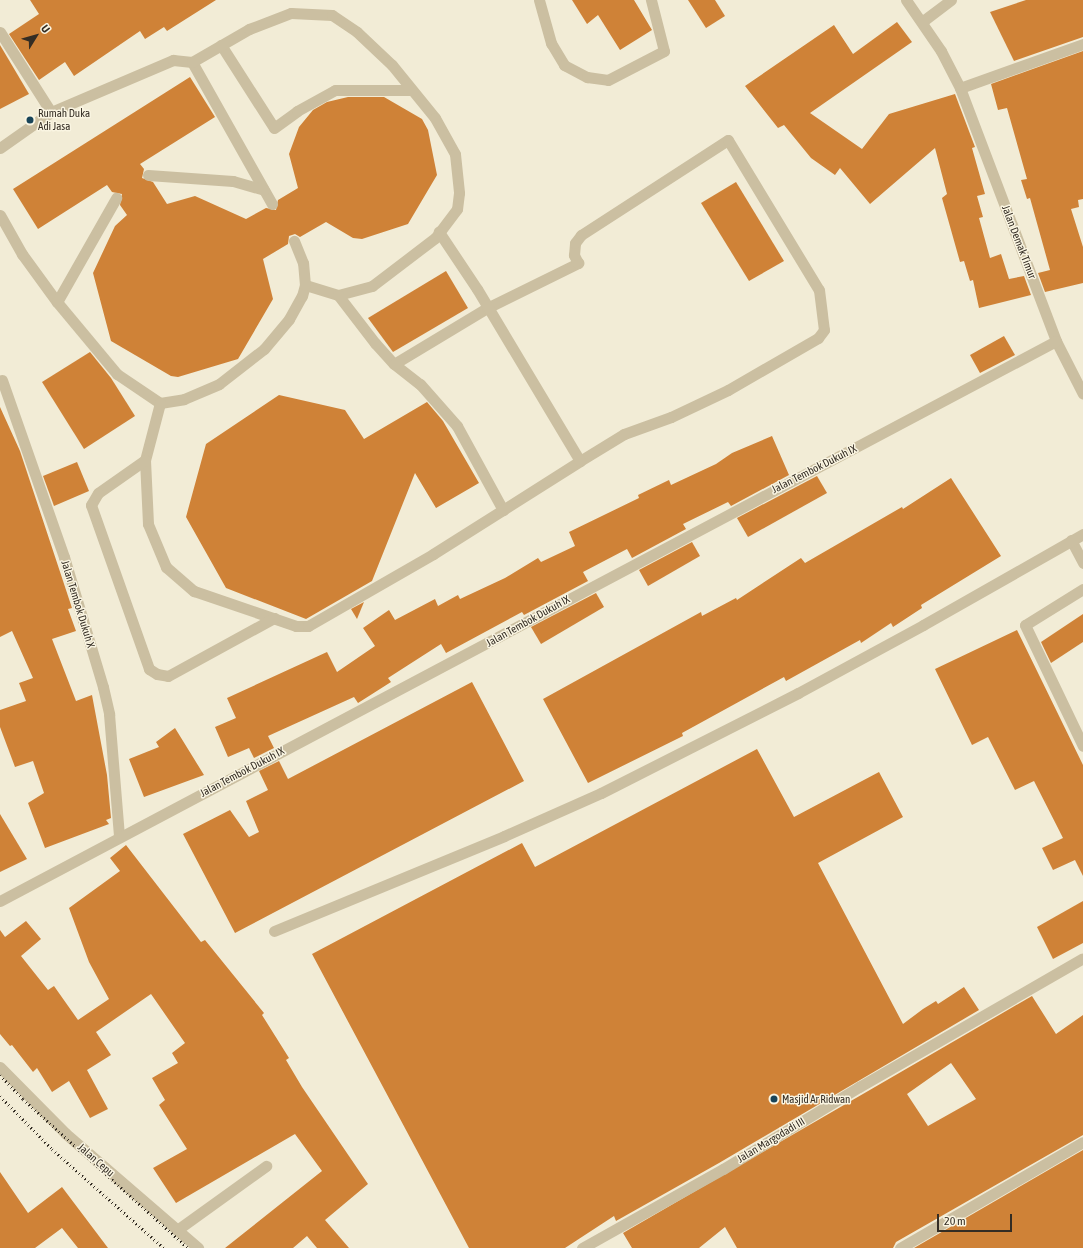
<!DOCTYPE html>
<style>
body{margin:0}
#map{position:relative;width:1083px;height:1248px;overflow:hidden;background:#f2ecd6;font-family:"Asap Condensed",sans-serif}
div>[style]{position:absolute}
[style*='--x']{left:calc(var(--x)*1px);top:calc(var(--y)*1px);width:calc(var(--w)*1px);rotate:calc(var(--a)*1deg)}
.building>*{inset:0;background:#cf8237}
.service>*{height:11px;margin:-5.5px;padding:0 5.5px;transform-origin:5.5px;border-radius:5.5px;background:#cbbfa1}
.minor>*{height:11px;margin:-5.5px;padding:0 5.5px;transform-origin:5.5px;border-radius:5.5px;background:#cbbfa1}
.rail>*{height:3px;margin-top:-1.5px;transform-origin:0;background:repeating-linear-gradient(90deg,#342d24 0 1px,transparent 0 4px)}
.dots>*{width:11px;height:11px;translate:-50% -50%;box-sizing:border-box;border:2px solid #faf5e2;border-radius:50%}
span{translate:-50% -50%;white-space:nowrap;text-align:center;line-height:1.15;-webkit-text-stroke:3px #faf5e2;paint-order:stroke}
.poi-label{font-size:11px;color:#342d24}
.left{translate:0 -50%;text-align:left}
.street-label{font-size:11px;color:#342d24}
.north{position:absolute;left:16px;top:16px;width:40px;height:40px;-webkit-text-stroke:3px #faf5e2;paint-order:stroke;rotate:53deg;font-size:11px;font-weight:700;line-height:16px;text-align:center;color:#342d24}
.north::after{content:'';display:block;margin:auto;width:14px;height:18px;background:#342d24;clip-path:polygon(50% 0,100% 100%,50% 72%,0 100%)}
.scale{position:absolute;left:937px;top:1214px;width:75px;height:18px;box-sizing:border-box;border:2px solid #342d24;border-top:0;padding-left:5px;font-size:12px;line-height:14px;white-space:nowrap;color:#342d24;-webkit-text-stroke:3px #faf5e2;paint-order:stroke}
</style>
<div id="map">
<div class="building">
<i style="clip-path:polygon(30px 0,216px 0,167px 31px,164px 27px,145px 39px,140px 31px,74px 76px,65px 62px,39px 80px,9px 34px,39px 14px)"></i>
<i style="clip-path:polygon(572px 0,634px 0,652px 30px,620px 50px,598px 15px,587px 24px)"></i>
<i style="clip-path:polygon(688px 0,715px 0,725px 16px,706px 28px)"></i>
<i style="clip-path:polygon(1026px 0,1083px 0,1083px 37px,1014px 61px,990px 12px)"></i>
<i style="clip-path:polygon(897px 22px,912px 42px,810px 113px,862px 149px,889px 114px,955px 94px,975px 147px,972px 148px,985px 194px,977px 196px,983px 217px,979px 218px,990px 258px,1001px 254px,1009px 279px,1024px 276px,1031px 295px,979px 308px,973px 280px,970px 281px,964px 261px,960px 262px,942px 198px,947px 194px,935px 148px,870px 204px,840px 168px,835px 175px,811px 158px,784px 125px,778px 128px,745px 86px,834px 25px,853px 54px)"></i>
<i style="clip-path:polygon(0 45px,29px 94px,0 109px)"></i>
<i style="clip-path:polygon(1083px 51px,1083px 199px,1078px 200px,1079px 207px,1071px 209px,1083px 247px,1083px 283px,1045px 292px,1038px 273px,1050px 270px,1030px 198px,1027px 199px,1021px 180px,1027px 179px,1007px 108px,998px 110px,991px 84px)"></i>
<i style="clip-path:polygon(190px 77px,215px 117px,140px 164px,144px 169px,142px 178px,153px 182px,167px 204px,195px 196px,246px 219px,266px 208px,276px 210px,278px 200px,298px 188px,289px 154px,299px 127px,313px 110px,327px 102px,348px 97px,384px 97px,422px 119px,428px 130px,437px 175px,408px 224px,362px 239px,353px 238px,326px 222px,300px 237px,295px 234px,289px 236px,288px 244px,263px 259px,273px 299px,238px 359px,178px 377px,171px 376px,111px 341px,93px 273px,115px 226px,127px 215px,120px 205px,122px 194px,112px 192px,107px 185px,38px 229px,13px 189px)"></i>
<i style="clip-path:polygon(736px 182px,784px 261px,749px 281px,701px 203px)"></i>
<i style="clip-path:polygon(446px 271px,468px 308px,393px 352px,368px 318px)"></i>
<i style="clip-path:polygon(1004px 336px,1015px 355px,980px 373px,970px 355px)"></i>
<i style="clip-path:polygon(90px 352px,111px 378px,135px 416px,84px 449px,42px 382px)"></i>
<i style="clip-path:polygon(279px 395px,345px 410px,364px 439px,427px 402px,443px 421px,479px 483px,436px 508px,415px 473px,372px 581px,306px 619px,226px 588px,186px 517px,206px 444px)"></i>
<i style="clip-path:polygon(0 407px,20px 451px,72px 608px,68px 609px,76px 631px,52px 639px,76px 701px,92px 695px,107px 775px,111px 818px,106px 820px,109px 824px,45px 848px,28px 803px,44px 793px,33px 761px,15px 767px,0 727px,0 710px,26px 701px,19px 683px,33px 678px,12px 631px,0 637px)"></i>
<i style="clip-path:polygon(772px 436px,789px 475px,731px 506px,728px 502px,683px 524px,686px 529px,632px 558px,627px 549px,583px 572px,588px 581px,524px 615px,522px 612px,446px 653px,441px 644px,388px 678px,391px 682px,358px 703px,354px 697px,268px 736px,274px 748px,254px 758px,249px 748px,228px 757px,215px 727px,236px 718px,227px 698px,327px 652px,337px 672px,375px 646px,363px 628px,389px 610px,395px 620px,435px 599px,438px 606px,458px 595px,460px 599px,505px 578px,538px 558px,541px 562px,575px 546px,569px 532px,639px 498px,638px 495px,669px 480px,671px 485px,716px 464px,732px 453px)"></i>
<i style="clip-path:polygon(77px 462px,89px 491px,54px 506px,43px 476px)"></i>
<i style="clip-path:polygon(817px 476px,827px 493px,748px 537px,737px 518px)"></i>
<i style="clip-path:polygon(951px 478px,1001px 556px,921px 605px,922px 608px,893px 627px,891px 623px,861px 643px,860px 640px,786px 681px,784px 677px,682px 733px,683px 736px,588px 783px,543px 699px,701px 612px,702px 616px,736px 598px,737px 600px,801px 558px,805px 563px,902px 507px,903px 509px)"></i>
<i style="clip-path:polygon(692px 542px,700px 556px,648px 586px,639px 570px)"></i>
<i style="clip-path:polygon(596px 593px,604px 607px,541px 644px,531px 627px)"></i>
<i style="clip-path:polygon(364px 602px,357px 619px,351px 609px)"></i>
<i style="clip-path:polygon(1083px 614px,1083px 642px,1051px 663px,1041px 642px)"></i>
<i style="clip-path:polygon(1017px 630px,1083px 765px,1083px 876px,1075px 860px,1053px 870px,1042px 848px,1063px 838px,1034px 781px,1015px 790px,988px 737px,972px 745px,935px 669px)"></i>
<i style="clip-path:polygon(472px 682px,524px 781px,235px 933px,183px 834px,230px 810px,249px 837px,259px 832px,246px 801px,268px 790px,259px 771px,279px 761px,288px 779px)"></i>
<i style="clip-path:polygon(175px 728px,204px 775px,144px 797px,129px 759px,159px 747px,156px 742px)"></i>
<i style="clip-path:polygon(757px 749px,794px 817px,879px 772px,903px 817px,818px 863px,903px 1024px,923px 1009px,936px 1001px,938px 1004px,964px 987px,979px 1010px,719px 1163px,616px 1221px,614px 1216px,565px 1248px,469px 1248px,312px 954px,522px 843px,535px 867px)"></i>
<i style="clip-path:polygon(0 814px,27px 859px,0 872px)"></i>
<i style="clip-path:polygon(126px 845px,201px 942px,205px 940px,264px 1013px,262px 1015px,289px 1058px,286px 1060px,302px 1087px,368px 1184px,325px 1220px,349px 1248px,317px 1248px,307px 1236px,293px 1248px,225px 1248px,322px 1171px,295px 1134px,176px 1203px,153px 1168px,187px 1149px,159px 1105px,165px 1100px,152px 1078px,178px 1063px,172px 1053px,185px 1043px,151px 994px,96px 1032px,111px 1055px,87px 1070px,108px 1109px,90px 1118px,69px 1081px,52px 1092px,37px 1068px,33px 1072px,12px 1045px,10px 1046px,0 1034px,0 930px,5px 937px,26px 921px,41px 939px,21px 956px,48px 990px,54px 986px,78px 1020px,109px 999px,89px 962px,69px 908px,120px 871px,110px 858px)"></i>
<i style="clip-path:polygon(1083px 901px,1083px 943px,1053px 959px,1037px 927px)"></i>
<i style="clip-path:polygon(evenodd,1032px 996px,1056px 1034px,1083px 1015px,1083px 1135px,896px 1242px,893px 1248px,737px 1248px,725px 1227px,699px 1248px,632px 1248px,623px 1233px,1032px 996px,951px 1063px,976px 1099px,928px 1126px,907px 1094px,951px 1063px)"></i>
<i style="clip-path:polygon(1083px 1150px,1083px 1248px,914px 1248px)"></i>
<i style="clip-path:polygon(0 1172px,28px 1213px,62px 1187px,108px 1248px,78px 1248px,62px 1228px,35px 1248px,0 1248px)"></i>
</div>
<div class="service">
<i style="--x:923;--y:21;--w:35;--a:-37"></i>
<i style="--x:0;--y:32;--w:95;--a:57.5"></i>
<i style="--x:51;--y:112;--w:133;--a:-23.1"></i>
<i style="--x:173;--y:60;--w:19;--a:6"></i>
<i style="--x:192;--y:62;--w:163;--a:60.6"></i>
<i style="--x:221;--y:45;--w:98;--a:57.4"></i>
<i style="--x:274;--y:128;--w:29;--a:-36"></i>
<i style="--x:297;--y:111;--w:43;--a:-28.9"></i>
<i style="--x:335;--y:90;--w:76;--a:0"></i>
<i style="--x:192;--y:62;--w:66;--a:-30.1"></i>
<i style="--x:249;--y:29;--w:45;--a:-20.9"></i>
<i style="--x:291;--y:13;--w:41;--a:2.8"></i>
<i style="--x:332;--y:15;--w:30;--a:34"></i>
<i style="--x:357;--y:32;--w:48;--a:43.3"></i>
<i style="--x:392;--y:65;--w:68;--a:50.9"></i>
<i style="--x:435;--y:118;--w:41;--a:60.9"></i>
<i style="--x:455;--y:154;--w:39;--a:84"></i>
<i style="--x:459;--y:193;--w:16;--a:97"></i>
<i style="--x:457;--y:209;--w:36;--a:127"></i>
<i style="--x:435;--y:238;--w:79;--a:142.7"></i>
<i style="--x:372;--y:286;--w:35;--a:165"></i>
<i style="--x:338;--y:295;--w:34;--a:-163"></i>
<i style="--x:0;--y:148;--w:62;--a:-35.2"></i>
<i style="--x:148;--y:175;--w:85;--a:4"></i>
<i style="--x:233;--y:181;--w:32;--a:16"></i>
<i style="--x:0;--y:215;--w:45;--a:60.6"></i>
<i style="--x:22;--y:254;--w:59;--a:53.9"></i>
<i style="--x:57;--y:302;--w:94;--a:50.2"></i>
<i style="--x:117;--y:374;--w:52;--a:34"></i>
<i style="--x:160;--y:403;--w:24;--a:-9"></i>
<i style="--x:184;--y:399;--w:38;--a:-23"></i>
<i style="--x:219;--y:384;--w:57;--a:-37.9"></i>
<i style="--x:264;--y:349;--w:39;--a:-50"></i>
<i style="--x:289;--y:319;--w:26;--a:-61"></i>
<i style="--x:302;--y:296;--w:11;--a:-75"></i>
<i style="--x:305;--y:285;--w:22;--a:-95"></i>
<i style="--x:303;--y:263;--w:24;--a:-112"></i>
<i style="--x:338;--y:295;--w:61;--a:52.4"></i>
<i style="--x:375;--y:343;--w:28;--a:48"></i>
<i style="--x:394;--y:364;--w:33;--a:38"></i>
<i style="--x:420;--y:384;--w:56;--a:48.6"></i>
<i style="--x:457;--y:426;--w:96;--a:61.3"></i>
<i style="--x:57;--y:302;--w:120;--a:-60.4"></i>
<i style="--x:394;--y:364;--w:109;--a:-31.1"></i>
<i style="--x:487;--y:308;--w:102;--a:-26.3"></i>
<i style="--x:578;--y:263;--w:9;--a:-117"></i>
<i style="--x:574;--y:255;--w:12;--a:-85"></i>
<i style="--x:575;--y:243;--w:10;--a:-53"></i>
<i style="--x:581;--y:235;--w:175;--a:-32.9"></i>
<i style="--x:728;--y:140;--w:175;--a:58.8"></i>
<i style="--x:819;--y:290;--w:40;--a:82.9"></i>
<i style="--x:824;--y:330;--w:10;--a:127"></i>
<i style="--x:818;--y:338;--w:104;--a:150"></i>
<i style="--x:728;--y:390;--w:63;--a:154.7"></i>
<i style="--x:671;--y:417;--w:50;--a:160.1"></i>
<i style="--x:624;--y:434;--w:52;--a:148.5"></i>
<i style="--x:160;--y:403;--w:59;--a:104.7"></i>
<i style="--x:145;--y:460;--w:64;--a:87.3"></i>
<i style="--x:148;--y:524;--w:47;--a:67.3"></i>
<i style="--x:166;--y:567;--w:37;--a:41"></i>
<i style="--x:194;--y:591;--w:108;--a:18.9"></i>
<i style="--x:296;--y:626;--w:12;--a:0"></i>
<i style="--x:308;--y:626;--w:144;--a:-29.9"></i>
<i style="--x:433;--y:554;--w:174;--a:-32.3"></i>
<i style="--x:580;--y:461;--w:200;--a:-120.9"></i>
<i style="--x:477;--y:289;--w:69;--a:-123.7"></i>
<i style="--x:145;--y:460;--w:57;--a:144.9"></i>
<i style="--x:98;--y:493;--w:14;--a:120"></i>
<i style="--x:91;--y:505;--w:174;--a:70.5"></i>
<i style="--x:149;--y:669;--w:9;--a:32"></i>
<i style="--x:157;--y:674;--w:11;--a:10"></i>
<i style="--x:168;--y:676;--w:121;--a:-28.7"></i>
<i style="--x:1071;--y:540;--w:26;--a:62"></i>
<i style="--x:1083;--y:589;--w:68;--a:148.2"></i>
<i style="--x:1025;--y:625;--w:134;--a:64.4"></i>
<i style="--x:274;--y:931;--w:249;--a:-22.4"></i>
<i style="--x:504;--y:836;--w:106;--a:-23.9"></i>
<i style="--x:601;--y:793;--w:221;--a:-26.9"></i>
<i style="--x:798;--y:693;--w:142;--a:-28.5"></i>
<i style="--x:923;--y:625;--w:184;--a:-29.6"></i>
<i style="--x:177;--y:1230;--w:110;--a:-35.7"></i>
<i style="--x:900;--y:1248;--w:211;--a:-30.1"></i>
</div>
<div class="minor">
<i style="--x:539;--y:0;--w:45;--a:74.4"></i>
<i style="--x:551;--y:43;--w:26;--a:59"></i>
<i style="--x:564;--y:65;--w:26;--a:28"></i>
<i style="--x:587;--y:77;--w:21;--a:8"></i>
<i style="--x:608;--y:80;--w:63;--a:-27.4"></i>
<i style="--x:664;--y:51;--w:53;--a:-104.3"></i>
<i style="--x:906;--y:0;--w:62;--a:55.5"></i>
<i style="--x:941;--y:51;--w:42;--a:62.8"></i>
<i style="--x:960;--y:88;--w:271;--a:69.2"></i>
<i style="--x:1056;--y:341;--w:59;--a:63"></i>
<i style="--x:960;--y:88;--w:131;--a:-19.7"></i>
<i style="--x:2;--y:380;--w:188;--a:70.7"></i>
<i style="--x:64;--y:557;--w:136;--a:73.3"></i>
<i style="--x:103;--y:687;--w:28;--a:77"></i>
<i style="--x:109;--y:714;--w:122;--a:85.3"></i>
<i style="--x:0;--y:901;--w:1195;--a:-27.94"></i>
<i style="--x:0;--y:1067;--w:93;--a:45.4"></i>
<i style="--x:65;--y:1133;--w:176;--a:40.8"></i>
<i style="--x:582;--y:1248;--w:162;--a:-29.3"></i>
<i style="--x:723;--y:1169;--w:159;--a:-31.1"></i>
<i style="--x:859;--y:1087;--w:258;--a:-29.9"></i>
</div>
<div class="rail">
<i style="--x:0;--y:1075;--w:33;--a:46"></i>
<i style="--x:23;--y:1099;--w:222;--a:42.1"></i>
<i style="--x:0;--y:1096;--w:74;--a:45.5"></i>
<i style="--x:52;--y:1149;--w:149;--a:41.5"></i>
</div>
<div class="dots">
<i style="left:30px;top:120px;background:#184458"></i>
<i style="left:774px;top:1099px;background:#184458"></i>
</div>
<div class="poi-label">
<span class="left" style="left:38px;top:120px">Rumah Duka<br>Adi Jasa</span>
<span class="left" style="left:782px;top:1099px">Masjid Ar Ridwan</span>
</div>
<div class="street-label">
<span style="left:1019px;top:242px;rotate:69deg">Jalan Demak Timur</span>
<span style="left:814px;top:469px;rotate:-27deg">Jalan Tembok Dukuh IX</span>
<span style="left:78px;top:604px;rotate:73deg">Jalan Tembok Dukuh X</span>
<span style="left:528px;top:621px;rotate:-29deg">Jalan Tembok Dukuh IX</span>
<span style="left:242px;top:772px;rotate:-28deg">Jalan Tembok Dukuh IX</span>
<span style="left:771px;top:1140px;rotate:-31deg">Jalan Margodadi III</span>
<span style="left:96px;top:1160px;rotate:41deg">Jalan Cepu</span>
</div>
<div class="north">U</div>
<div class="scale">20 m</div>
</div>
